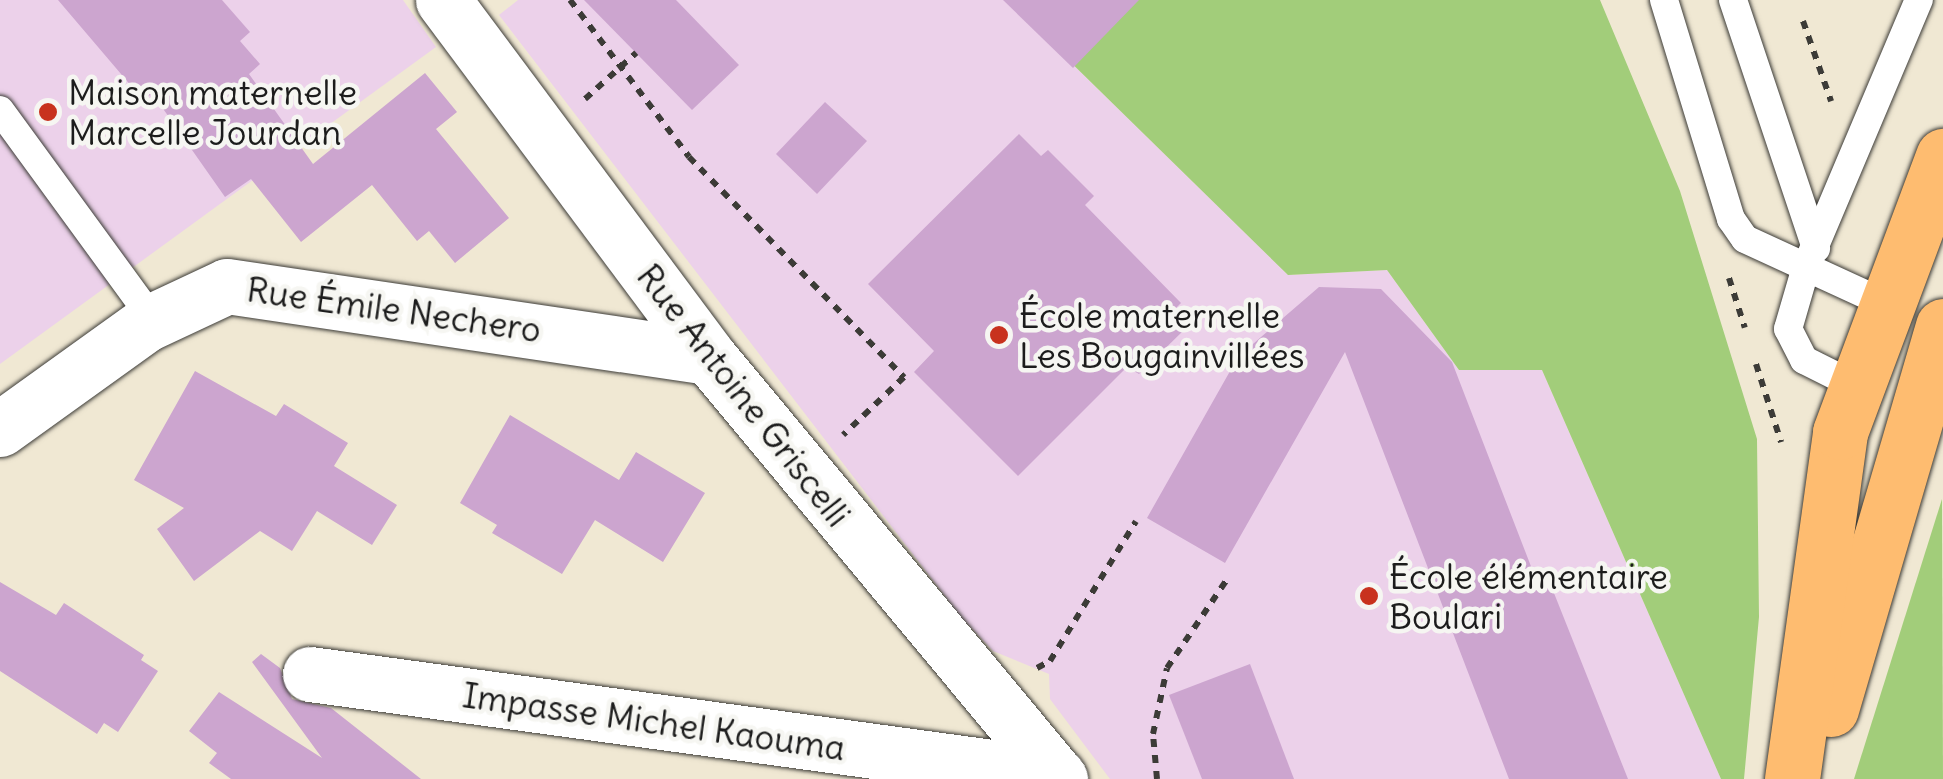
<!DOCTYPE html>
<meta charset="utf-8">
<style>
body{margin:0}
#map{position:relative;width:1943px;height:779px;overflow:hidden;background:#f0e8d3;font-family:Delius,sans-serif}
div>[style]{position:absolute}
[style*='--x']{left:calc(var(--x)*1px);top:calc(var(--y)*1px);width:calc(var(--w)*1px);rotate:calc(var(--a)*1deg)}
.built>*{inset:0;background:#ecd1ea}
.green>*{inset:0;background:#a2cd7a}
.building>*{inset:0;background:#cca5cf}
.path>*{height:6px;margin-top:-3px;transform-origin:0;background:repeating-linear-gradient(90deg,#3c3b37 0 8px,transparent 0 16px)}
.roads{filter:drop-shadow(0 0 2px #3c3b37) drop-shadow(0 0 2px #3c3b37)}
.lane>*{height:28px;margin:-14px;padding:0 14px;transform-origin:14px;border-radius:14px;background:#fff}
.street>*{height:55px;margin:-27.5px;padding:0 27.5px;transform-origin:27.5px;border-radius:27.5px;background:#fff}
.primary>*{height:55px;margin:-27.5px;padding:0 27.5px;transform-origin:27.5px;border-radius:27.5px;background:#febc70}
.dots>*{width:28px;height:28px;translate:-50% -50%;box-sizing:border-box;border:5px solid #f6f6f2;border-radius:50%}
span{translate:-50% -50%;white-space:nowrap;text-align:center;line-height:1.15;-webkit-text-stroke:9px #f6f6f2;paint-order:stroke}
.poi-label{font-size:35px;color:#1c1c1c}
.left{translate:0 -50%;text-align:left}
.street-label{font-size:35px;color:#1c1c1c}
</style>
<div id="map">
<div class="built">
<i style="clip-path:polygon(0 0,403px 0,436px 47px,0 364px)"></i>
<i style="clip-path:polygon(518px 0,1007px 0,1288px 275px,1387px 270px,1459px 370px,1542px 370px,1721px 779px,1110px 779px,1050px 699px,1049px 674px,993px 651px,961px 617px,499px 15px)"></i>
</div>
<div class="green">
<i style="clip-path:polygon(1007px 0,1600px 0,1680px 191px,1757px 439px,1759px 617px,1744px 779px,1721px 779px,1542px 370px,1459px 370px,1387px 270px,1288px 275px)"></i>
<i style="clip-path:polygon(1942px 499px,1943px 779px,1854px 779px)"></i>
</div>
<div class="building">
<i style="clip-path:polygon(58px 0,222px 0,250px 32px,240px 41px,260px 64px,249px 74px,313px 164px,425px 73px,457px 112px,436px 129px,509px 218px,455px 263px,429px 231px,417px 241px,372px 185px,301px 242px,251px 179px,225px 197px,152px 93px,144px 101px)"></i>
<i style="clip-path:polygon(584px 0,676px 0,739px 65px,692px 110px)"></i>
<i style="clip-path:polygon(1003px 0,1139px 0,1073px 68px)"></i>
<i style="clip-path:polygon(825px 102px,867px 141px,817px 194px,776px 154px)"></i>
<i style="clip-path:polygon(1019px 134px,1041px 156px,1048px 150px,1094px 196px,1085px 205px,1181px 303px,1165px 319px,1184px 330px,1139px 374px,1127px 367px,1018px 476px,914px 372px,934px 351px,868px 284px)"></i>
<i style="clip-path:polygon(1319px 287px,1381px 289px,1452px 362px,1537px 582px,1548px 578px,1628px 779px,1509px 779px,1345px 352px,1225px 563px,1147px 518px,1238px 357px)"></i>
<i style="clip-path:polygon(195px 371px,276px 416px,284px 404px,348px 443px,334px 466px,397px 505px,372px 545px,317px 511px,292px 551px,260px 531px,194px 581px,157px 529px,184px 508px,134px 480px)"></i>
<i style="clip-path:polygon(510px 415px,619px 480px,636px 452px,705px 493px,663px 562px,595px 520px,562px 574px,492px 533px,497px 525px,460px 503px)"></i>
<i style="clip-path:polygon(0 582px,56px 615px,64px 603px,144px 655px,141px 660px,158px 671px,118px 732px,104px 723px,97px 734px,0 671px)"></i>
<i style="clip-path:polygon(261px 654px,280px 668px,292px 699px,331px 708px,421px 779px,231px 779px,209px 763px,217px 753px,189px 731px,219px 692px,322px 758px,252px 662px)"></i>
<i style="clip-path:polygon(1250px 664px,1294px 779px,1202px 779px,1169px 695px)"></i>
</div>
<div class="path">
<i style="--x:570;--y:0;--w:197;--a:52.8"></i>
<i style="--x:689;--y:157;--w:308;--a:45.7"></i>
<i style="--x:904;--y:377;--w:84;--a:136.4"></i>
<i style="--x:1803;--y:21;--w:85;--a:70.7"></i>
<i style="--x:585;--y:99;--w:69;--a:-42"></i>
<i style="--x:1729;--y:278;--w:52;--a:72.3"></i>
<i style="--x:1756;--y:364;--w:82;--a:72.2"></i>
<i style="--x:1037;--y:668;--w:15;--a:-28"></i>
<i style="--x:1050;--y:661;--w:164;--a:-58.4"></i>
<i style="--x:1157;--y:779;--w:45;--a:-95.1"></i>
<i style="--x:1153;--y:734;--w:67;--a:-78"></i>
<i style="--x:1167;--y:668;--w:109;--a:-55.9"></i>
</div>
<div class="roads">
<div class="lane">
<i style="--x:1664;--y:0;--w:229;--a:73"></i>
<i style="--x:1731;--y:219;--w:24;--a:55"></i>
<i style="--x:1745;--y:239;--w:155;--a:24.7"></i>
<i style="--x:1733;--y:0;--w:262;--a:71.5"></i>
<i style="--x:0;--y:110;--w:260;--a:53.9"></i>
<i style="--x:1856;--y:386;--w:58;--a:-153.4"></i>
<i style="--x:1804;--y:360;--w:35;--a:-117"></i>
<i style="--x:1788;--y:329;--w:65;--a:-73.8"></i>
<i style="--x:1806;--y:267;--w:290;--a:-67.1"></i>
</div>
<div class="street">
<i style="--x:443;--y:0;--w:445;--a:53.3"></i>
<i style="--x:709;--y:357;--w:549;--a:50.25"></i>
<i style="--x:0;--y:429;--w:180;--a:-35.7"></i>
<i style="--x:146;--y:324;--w:89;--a:-25.1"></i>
<i style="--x:227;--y:286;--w:487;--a:8.4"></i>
<i style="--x:310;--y:674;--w:755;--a:7.77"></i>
</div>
<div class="primary">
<i style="--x:1831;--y:709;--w:399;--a:-73.7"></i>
<i style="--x:1792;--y:779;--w:350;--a:-82.1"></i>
<i style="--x:1840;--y:432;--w:295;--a:-69.5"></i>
</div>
</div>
<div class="dots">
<i style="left:48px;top:112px;background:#c8321e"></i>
<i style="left:999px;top:335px;background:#c8321e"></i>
<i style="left:1369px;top:596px;background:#c8321e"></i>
</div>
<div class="poi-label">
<span class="left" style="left:68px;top:112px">Maison maternelle<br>Marcelle Jourdan</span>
<span class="left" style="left:1019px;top:335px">École maternelle<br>Les Bougainvillées</span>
<span class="left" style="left:1389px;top:596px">École élémentaire<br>Boulari</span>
</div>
<div class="street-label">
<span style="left:394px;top:309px;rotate:8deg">Rue Émile Nechero</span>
<span style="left:744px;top:395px;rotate:52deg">Rue Antoine Griscelli</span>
<span style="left:654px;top:721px;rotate:8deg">Impasse Michel Kaouma</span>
</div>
</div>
